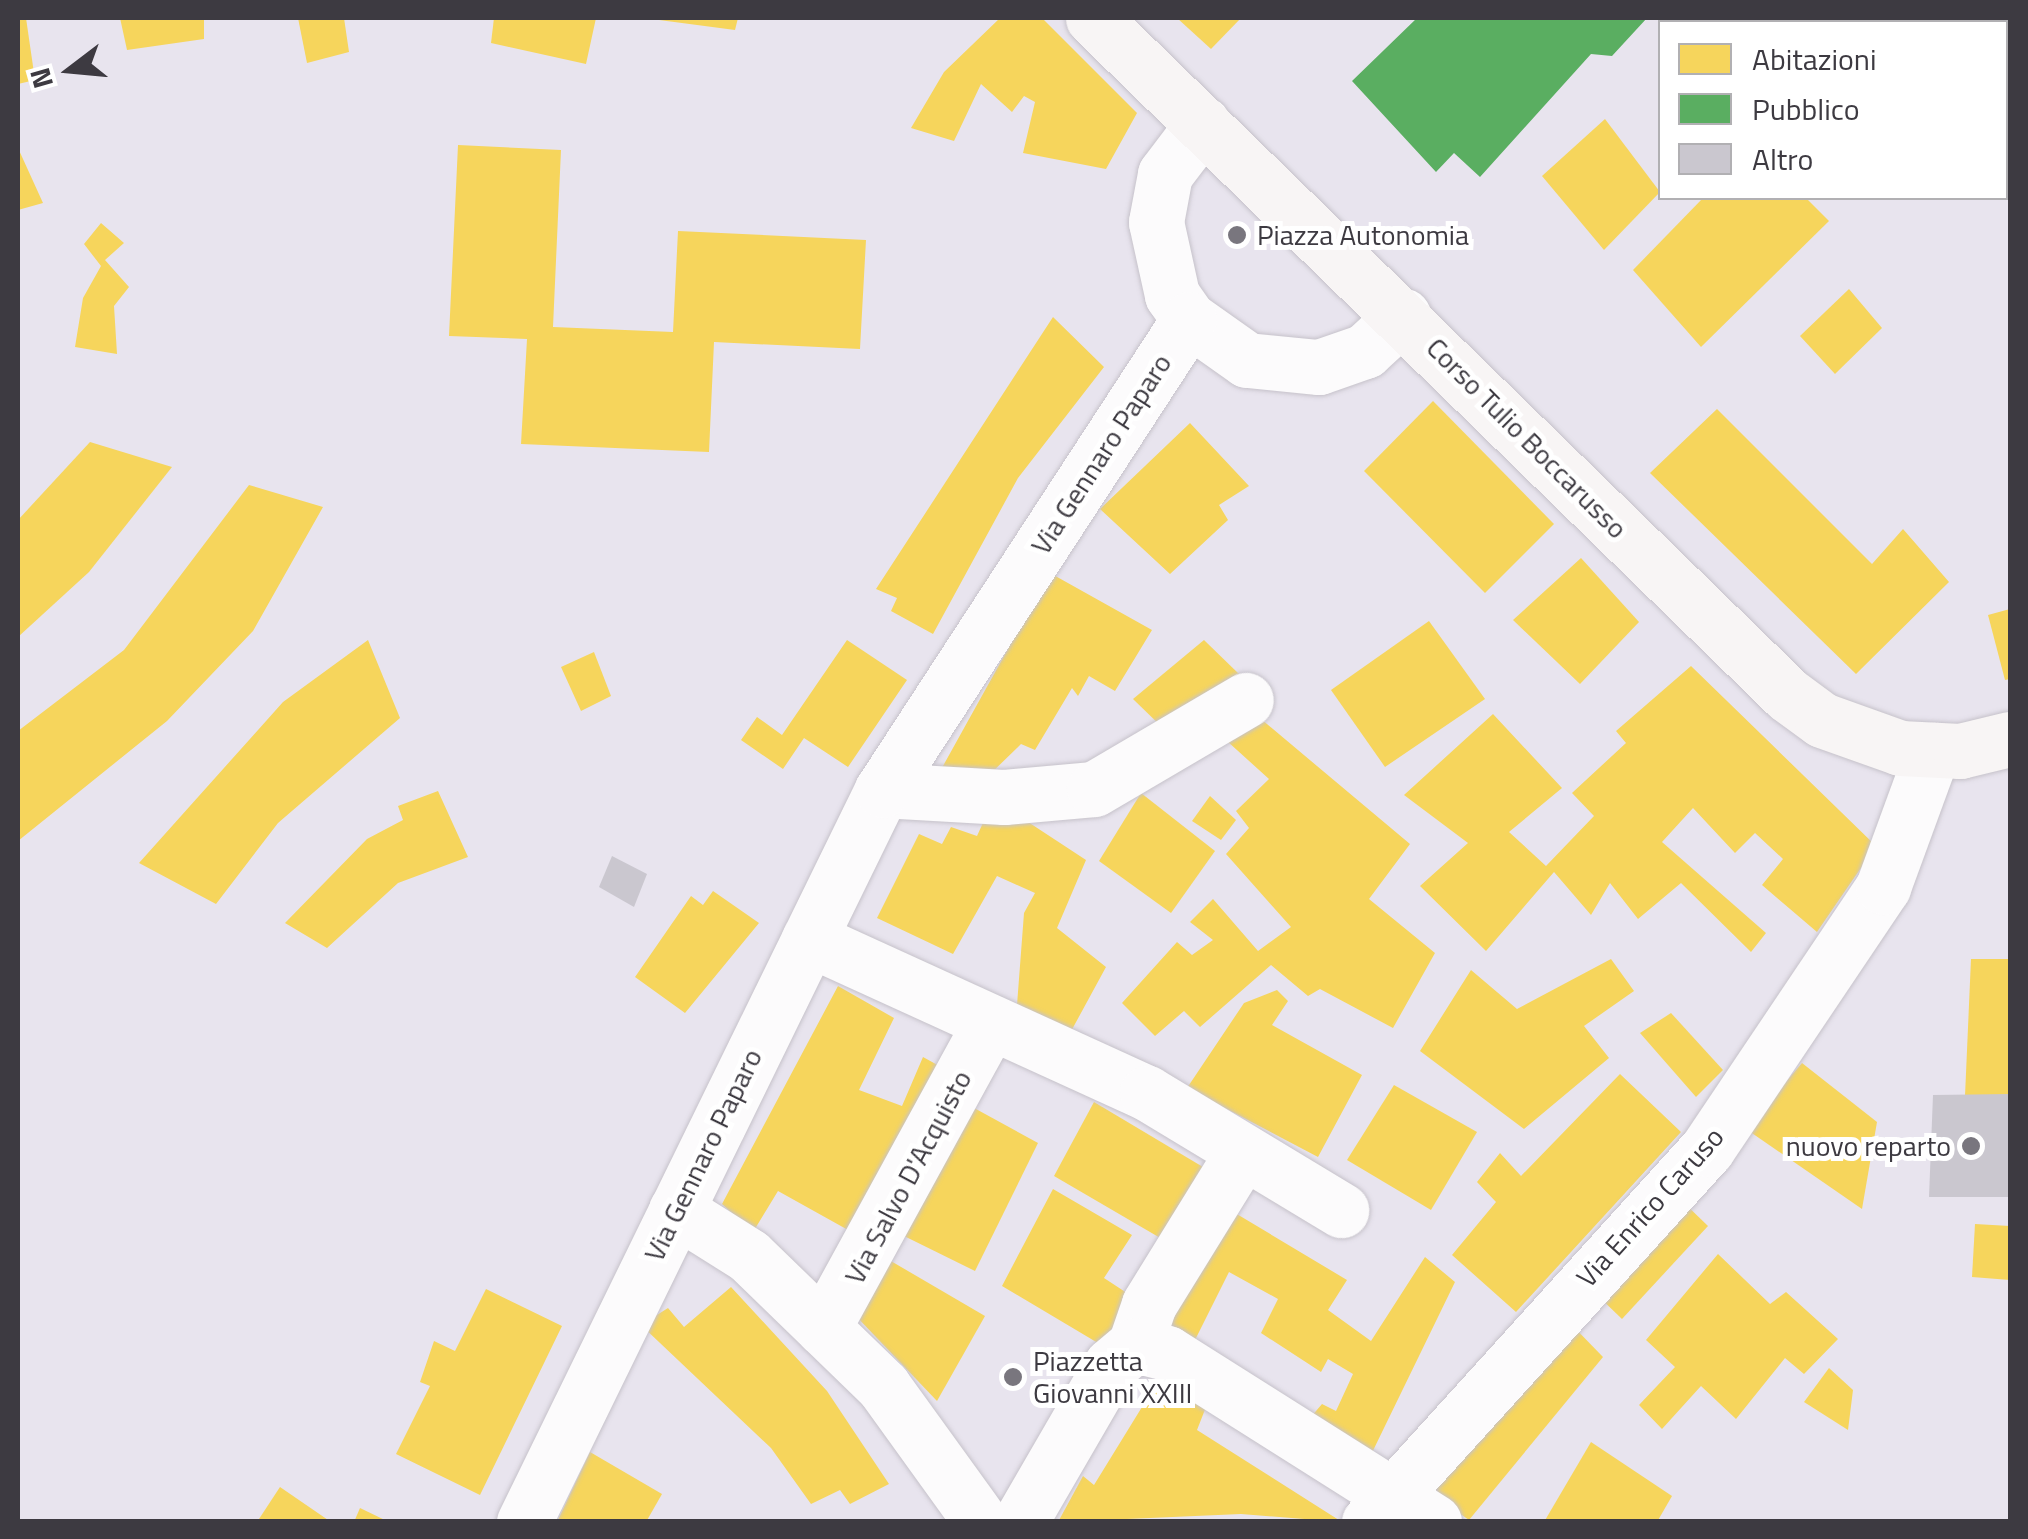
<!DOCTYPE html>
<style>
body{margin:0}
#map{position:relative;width:2028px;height:1539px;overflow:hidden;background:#e8e4ee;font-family:"Titillium Web",sans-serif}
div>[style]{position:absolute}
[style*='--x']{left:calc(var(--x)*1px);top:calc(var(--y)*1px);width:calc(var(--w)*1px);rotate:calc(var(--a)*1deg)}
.homes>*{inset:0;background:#f6d55c}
.public>*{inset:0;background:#5aae61}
.building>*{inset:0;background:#cac7cf}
.roads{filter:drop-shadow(0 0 2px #c6c2ca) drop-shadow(0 0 2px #c6c2ca)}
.street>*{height:55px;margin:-27.5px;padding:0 27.5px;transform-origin:27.5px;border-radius:27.5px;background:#fcfbfc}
.secondary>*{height:55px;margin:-27.5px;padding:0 27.5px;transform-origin:27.5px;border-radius:27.5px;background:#f8f5f5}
.dots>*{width:28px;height:28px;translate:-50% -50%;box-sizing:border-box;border:5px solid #fff;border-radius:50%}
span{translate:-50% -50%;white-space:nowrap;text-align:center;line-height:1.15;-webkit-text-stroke:10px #fff;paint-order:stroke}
.poi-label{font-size:28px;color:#3d3a41}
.left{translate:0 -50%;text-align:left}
.right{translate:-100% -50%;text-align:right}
.street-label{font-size:28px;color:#3d3a41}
.frame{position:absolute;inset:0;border:20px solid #3d3a41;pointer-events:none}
.legend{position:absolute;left:1658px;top:20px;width:350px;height:180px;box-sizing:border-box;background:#fff;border:2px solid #b1b0b3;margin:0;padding:12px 18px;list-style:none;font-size:30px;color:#3d3a41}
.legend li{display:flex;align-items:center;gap:20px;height:50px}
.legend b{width:50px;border:2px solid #b1b0b3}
.north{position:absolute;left:20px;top:20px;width:100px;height:100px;-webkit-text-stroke:8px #fff;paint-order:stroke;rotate:254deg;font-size:28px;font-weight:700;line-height:40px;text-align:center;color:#3d3a41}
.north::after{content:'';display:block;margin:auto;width:35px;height:45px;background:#3d3a41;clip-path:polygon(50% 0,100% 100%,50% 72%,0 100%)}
</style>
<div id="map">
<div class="homes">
<i style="clip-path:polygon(18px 18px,26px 18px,35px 80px,18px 84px)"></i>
<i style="clip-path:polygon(120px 18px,204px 18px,204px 39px,127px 50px)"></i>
<i style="clip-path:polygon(298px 18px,344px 18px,349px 52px,307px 63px)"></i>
<i style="clip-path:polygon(494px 18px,596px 18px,586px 64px,491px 43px)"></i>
<i style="clip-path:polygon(644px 18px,738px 18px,735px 30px)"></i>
<i style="clip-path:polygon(1000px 18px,1042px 18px,1137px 113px,1106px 169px,1023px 153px,1035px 102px,1024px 96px,1012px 112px,981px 84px,954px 141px,911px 128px,944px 72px)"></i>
<i style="clip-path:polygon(1177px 18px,1241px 18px,1211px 49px)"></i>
<i style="clip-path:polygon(1709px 18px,1841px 18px,1704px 22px)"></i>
<i style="clip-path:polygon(1605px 119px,1660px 192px,1604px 250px,1542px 176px)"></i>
<i style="clip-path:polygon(458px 145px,561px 150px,553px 327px,673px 332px,678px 231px,866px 240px,860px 349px,714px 342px,709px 452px,521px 444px,527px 339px,449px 336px)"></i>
<i style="clip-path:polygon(18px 148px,43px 203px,18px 210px)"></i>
<i style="clip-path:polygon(1703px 198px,1806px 198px,1829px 221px,1701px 347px,1633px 270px)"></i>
<i style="clip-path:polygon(101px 223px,124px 243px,105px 260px,129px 287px,114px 306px,117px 354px,75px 347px,83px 298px,101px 266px,84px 244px)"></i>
<i style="clip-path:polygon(1849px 289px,1882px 328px,1835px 374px,1800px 336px)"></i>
<i style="clip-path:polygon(1053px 317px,1104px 367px,1018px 478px,933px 634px,891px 611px,897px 598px,876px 589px)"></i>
<i style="clip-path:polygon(1433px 401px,1554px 524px,1485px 593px,1364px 471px)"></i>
<i style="clip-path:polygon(1717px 409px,1872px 564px,1903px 529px,1949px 582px,1856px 674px,1650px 473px)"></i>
<i style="clip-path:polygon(1190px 423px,1249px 486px,1219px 505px,1228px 520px,1170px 574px,1100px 509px)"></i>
<i style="clip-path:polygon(90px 442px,172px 467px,89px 572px,18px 637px,18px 520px)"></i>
<i style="clip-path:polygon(249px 485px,323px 507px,253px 631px,167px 721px,18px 841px,18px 731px,124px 650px)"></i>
<i style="clip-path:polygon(1581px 558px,1639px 622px,1580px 684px,1513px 620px)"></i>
<i style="clip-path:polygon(1050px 573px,1152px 630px,1115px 691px,1089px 676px,1078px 696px,1072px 688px,1035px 750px,1021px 744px,981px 783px,938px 775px)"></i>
<i style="clip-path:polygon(2010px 609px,2010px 679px,2005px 680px,1988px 615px)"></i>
<i style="clip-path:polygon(1429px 621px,1485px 699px,1385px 767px,1331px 690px)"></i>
<i style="clip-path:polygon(368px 640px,400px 718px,278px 823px,216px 904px,139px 863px,283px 702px)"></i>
<i style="clip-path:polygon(847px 640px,907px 680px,848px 767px,804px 738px,783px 769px,741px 740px,757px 717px,782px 735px)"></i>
<i style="clip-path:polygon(1204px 640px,1240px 675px,1167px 732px,1133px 699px)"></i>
<i style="clip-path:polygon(594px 652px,611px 696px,581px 711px,561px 667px)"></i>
<i style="clip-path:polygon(1691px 666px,1876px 846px,1817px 932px,1762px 885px,1783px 859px,1755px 833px,1735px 853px,1693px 808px,1662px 842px,1766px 933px,1751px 952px,1681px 883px,1638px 919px,1610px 883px,1591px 915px,1554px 872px,1486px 951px,1420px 886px,1468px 843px,1404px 795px,1493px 714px,1562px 788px,1509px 832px,1546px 866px,1594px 816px,1572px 793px,1626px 743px,1616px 731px)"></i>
<i style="clip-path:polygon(1255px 714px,1410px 844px,1369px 899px,1435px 953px,1393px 1028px,1320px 989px,1308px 996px,1271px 965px,1200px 1027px,1184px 1011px,1155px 1036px,1122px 1003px,1177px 942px,1192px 955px,1213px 940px,1190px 922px,1213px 899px,1258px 951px,1291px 927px,1226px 854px,1249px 828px,1236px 811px,1269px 779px,1227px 741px)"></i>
<i style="clip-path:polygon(438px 791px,468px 857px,398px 883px,327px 948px,285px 923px,367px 839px,403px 820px,398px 806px)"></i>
<i style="clip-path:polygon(1141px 793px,1215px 851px,1171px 913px,1099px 861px)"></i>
<i style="clip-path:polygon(1210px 796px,1236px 820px,1221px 840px,1192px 821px)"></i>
<i style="clip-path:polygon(987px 814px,1022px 818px,1086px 860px,1057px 928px,1106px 967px,1069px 1035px,1017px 1005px,1024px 913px,1035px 893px,997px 876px,953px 954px,877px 918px,919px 834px,942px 844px,951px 827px,977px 836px)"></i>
<i style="clip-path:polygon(713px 891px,759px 923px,685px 1013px,635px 977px,691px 896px,703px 905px)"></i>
<i style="clip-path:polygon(1611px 959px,1634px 991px,1584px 1026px,1609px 1058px,1524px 1129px,1420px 1051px,1471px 970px,1517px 1009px)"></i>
<i style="clip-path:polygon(1971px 959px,2010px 959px,2010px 1095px,1965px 1096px)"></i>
<i style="clip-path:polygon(838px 986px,894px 1018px,859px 1090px,902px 1106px,923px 1057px,952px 1073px,866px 1240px,778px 1191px,753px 1232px,722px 1204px)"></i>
<i style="clip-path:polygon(1277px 990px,1288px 1001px,1272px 1025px,1362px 1075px,1318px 1157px,1187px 1088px,1244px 1003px)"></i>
<i style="clip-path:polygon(1671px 1013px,1723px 1070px,1696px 1097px,1640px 1033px)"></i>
<i style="clip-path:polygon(1802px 1063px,1877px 1122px,1862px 1209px,1746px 1129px)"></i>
<i style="clip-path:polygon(1620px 1074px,1681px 1132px,1516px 1312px,1452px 1255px,1496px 1202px,1477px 1182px,1500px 1153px,1521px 1176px)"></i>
<i style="clip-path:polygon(1394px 1085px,1477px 1132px,1431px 1210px,1347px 1160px)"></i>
<i style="clip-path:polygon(1094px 1102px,1208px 1170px,1162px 1239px,1054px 1176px)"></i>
<i style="clip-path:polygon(965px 1103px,1038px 1143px,975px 1271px,902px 1235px)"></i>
<i style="clip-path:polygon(1053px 1189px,1132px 1235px,1104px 1278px,1136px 1299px,1108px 1349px,1002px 1286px)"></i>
<i style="clip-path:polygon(1678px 1197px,1708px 1226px,1622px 1319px,1594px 1292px)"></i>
<i style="clip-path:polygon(1225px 1207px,1347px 1280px,1328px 1310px,1371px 1341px,1425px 1257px,1455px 1282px,1366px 1465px,1304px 1425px,1322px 1404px,1336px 1411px,1353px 1374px,1328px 1359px,1321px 1372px,1261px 1333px,1278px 1299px,1229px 1272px,1188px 1354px,1157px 1333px)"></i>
<i style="clip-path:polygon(1975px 1224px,2010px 1226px,2010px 1280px,1972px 1277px)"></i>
<i style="clip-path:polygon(1718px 1254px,1770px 1304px,1786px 1292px,1838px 1339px,1804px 1374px,1785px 1358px,1736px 1419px,1701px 1386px,1662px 1429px,1639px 1405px,1675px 1367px,1646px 1340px)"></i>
<i style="clip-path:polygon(884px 1257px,985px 1316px,937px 1401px,853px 1313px)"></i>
<i style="clip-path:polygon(731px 1287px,827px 1391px,889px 1484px,850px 1504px,840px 1490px,811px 1504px,771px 1448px,641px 1325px,668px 1308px,684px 1327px)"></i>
<i style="clip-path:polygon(486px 1289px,562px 1326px,480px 1495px,396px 1454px,430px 1386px,420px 1382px,434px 1341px,455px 1351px)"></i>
<i style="clip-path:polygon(1569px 1322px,1603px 1357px,1469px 1520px,1426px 1490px)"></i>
<i style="clip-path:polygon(1829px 1368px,1853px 1390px,1848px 1430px,1804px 1402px)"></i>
<i style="clip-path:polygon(1158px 1381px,1206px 1407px,1197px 1430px,1342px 1522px,1241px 1514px,1058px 1522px,1083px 1476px,1094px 1485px)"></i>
<i style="clip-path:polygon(1591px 1442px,1672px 1496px,1657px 1522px,1544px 1522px)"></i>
<i style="clip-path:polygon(590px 1452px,662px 1494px,646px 1522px,557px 1522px)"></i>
<i style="clip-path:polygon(280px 1487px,331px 1522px,257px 1522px)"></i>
<i style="clip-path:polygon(360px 1508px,389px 1522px,354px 1522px)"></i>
</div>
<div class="public">
<i style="clip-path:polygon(1417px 18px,1647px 18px,1612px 56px,1591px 54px,1480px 177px,1454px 153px,1436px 172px,1352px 81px)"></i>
</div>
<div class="building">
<i style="clip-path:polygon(612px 856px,647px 874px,634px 907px,599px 887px)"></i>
<i style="clip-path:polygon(2010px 1094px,2010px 1197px,1929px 1197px,1933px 1095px)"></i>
</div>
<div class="roads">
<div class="street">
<i style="--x:1203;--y:124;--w:63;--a:127.2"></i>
<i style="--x:1165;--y:174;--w:49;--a:100.6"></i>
<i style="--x:1156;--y:222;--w:75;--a:77.6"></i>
<i style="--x:1172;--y:295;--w:29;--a:55"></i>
<i style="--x:1189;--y:319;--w:71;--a:35.3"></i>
<i style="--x:1247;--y:360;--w:72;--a:5.6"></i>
<i style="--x:1319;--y:367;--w:49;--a:-19.2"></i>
<i style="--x:1365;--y:351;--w:52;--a:-42.6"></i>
<i style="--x:882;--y:790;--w:122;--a:3.3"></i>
<i style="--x:1004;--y:797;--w:90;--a:-5.1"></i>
<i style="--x:1094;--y:789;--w:176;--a:-30.4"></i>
<i style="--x:809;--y:939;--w:371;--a:24.5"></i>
<i style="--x:1147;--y:1093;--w:227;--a:31.1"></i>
<i style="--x:676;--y:1210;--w:86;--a:32.2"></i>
<i style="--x:749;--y:1256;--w:187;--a:44.1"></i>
<i style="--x:883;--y:1386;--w:168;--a:54.2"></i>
<i style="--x:823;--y:1328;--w:345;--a:-61.3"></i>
<i style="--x:1135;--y:1345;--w:43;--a:-71.1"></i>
<i style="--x:1149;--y:1304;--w:179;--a:-58.3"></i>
<i style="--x:524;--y:1522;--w:815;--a:-63.94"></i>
<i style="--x:882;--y:790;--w:562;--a:-56.9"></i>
<i style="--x:1020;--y:1522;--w:181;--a:-59.9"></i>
<i style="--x:1111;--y:1365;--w:31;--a:-40"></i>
<i style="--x:1135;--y:1345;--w:33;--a:14"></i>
<i style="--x:1167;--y:1353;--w:316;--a:32.3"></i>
<i style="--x:1369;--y:1522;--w:503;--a:-47.82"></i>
<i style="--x:1707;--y:1149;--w:316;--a:-56.1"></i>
<i style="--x:1883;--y:887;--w:146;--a:-69.9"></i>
</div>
<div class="secondary">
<i style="--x:1093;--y:18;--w:970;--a:44.25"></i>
<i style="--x:1788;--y:695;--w:42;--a:36.3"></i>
<i style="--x:1822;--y:720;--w:83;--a:19.7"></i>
<i style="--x:1900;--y:748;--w:60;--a:2.9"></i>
<i style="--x:1960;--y:751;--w:51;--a:-13.5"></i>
</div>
</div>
<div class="dots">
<i style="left:1237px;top:235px;background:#79767e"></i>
<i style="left:1971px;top:1146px;background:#79767e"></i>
<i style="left:1013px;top:1377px;background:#79767e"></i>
</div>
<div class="poi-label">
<span class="left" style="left:1257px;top:235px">Piazza Autonomia</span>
<span class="right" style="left:1951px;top:1146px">nuovo reparto</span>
<span class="left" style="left:1033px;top:1377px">Piazzetta<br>Giovanni XXIII</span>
</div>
<div class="street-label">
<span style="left:1527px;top:438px;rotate:45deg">Corso Tulio Boccarusso</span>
<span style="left:1101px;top:454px;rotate:-57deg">Via Gennaro Paparo</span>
<span style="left:703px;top:1155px;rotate:-64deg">Via Gennaro Paparo</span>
<span style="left:908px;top:1177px;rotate:-62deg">Via Salvo D'Acquisto</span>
<span style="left:1650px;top:1207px;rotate:-48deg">Via Enrico Caruso</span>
</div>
<div class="frame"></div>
<ul class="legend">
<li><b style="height:28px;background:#f6d55c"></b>Abitazioni</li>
<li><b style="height:28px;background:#5aae61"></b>Pubblico</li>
<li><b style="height:28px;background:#cac7cf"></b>Altro</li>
</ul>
<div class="north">N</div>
</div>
